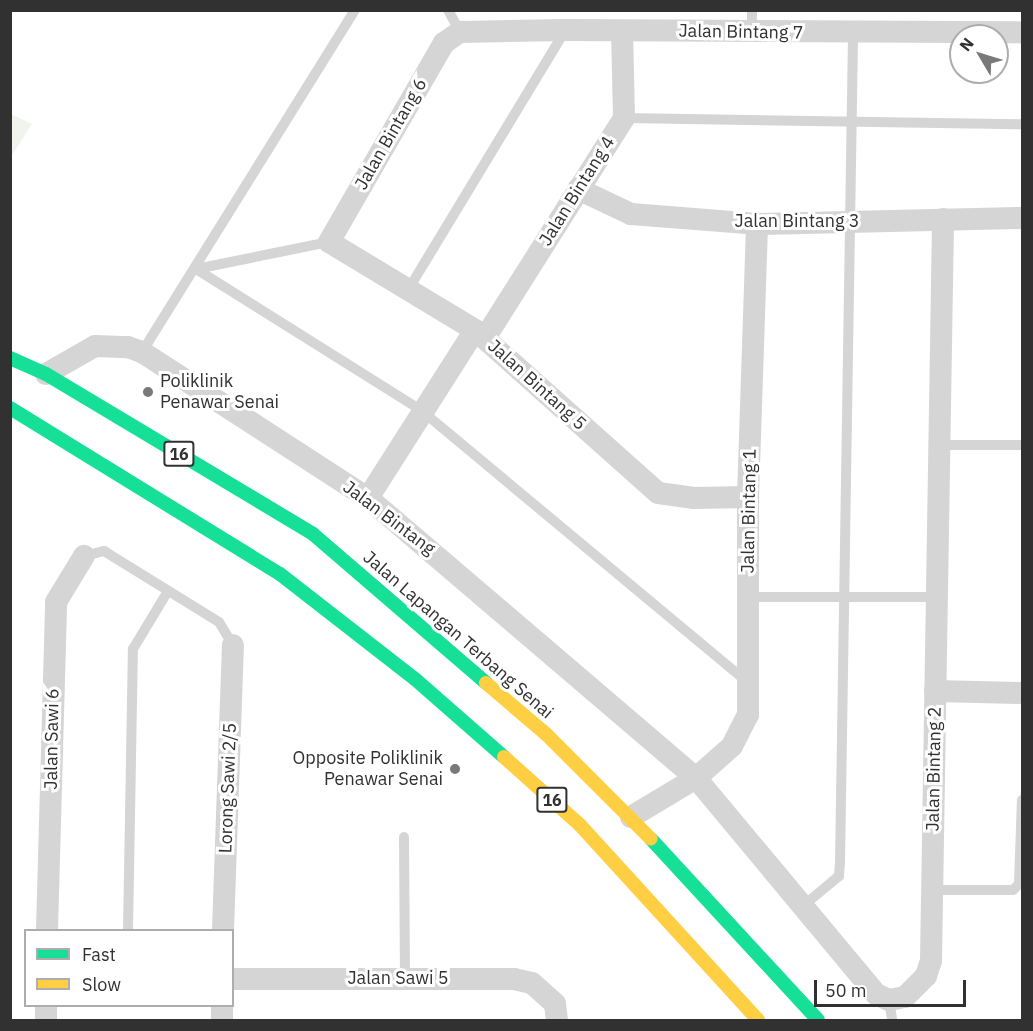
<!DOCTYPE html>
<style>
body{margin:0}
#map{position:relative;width:1033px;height:1031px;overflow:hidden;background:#fff;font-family:"IBM Plex Sans",sans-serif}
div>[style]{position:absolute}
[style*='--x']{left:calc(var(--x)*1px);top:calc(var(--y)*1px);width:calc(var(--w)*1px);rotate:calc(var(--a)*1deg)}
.green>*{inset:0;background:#f1f4ec}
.lane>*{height:10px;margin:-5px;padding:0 5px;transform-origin:5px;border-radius:5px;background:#d5d5d5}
.street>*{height:22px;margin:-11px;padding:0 11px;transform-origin:11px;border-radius:11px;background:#d5d5d5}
.fast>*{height:14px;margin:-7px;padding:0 7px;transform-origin:7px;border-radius:7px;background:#16e098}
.slow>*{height:14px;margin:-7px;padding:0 7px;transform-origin:7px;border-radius:7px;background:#ffcf43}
.dots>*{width:16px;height:16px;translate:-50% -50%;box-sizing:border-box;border:3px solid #fff;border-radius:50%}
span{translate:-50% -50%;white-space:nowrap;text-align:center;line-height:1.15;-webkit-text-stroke:6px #fff;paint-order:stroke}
.shield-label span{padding:2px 4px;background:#fff;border:2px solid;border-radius:4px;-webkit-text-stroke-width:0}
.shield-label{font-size:16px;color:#313131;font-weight:700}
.street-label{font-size:18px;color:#313131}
.poi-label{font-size:18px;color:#313131}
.left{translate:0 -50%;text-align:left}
.right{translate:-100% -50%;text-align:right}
.frame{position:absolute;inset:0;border:12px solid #313131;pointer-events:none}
.legend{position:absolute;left:24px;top:929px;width:210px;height:78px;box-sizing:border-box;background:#fff;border:2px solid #adadad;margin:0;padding:8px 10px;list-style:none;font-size:18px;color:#313131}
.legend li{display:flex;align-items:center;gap:12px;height:30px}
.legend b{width:30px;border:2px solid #adadad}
.north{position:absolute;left:949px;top:24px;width:60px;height:60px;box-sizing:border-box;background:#fff;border:2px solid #adadad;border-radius:50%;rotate:308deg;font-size:16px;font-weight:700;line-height:24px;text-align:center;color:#313131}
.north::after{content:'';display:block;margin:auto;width:21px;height:27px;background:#797979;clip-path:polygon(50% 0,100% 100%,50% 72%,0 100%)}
.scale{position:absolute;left:814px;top:980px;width:152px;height:27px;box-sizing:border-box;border:3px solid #313131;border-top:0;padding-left:8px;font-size:18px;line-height:21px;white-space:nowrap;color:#313131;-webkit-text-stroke:4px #fff;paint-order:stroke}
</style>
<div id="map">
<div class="green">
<i style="clip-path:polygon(11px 114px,32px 124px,11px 157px)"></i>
</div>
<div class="lane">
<i style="--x:448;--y:10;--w:25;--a:61"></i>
<i style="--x:752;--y:31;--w:21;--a:-90"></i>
<i style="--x:624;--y:118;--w:398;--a:0.9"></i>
<i style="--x:196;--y:269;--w:267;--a:32.1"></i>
<i style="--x:422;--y:411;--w:423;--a:39.8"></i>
<i style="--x:196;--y:269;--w:136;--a:-11.5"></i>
<i style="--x:408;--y:290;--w:303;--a:-58.8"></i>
<i style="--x:142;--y:352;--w:403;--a:-58.1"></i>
<i style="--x:939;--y:445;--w:83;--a:0"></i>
<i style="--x:84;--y:556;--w:21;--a:-14"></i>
<i style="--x:104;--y:551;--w:135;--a:31.7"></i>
<i style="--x:219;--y:622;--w:27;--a:59"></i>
<i style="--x:748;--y:597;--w:189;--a:0"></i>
<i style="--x:404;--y:837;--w:139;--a:89.6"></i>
<i style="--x:932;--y:890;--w:81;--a:0"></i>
<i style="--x:1013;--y:890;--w:8;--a:-45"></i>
<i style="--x:1019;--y:884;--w:84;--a:-88"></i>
<i style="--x:803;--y:906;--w:47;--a:-39.8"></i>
<i style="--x:839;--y:876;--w:13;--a:-86"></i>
<i style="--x:840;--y:863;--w:830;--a:-89.1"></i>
<i style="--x:128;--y:930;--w:281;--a:-89"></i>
<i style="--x:133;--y:649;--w:68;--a:-58.9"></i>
<i style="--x:889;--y:1000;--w:20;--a:81"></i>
</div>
<div class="street">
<i style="--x:578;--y:189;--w:59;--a:25.3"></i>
<i style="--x:631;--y:214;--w:126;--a:4.5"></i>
<i style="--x:757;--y:224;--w:265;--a:-1.3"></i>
<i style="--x:485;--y:338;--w:260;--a:-57.7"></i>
<i style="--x:624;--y:118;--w:87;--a:-91.3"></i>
<i style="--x:46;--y:374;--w:56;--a:-29.7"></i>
<i style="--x:95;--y:346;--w:33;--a:2"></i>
<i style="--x:128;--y:347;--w:15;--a:20"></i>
<i style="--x:142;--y:352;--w:269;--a:32.9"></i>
<i style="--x:368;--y:498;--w:431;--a:40.5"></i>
<i style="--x:696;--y:778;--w:281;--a:50.2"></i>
<i style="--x:876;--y:994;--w:14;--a:25"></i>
<i style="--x:889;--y:1000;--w:16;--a:-11"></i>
<i style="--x:905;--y:997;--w:30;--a:-45"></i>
<i style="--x:926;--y:976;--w:16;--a:-72"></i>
<i style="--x:931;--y:961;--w:742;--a:-89.07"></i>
<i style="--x:748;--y:497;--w:54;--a:178.9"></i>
<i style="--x:694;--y:498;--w:36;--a:-172"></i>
<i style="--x:658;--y:493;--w:245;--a:-138.3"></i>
<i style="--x:475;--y:330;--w:170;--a:-148.9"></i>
<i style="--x:329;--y:242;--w:230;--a:-60"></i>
<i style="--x:444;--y:43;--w:19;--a:-35"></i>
<i style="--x:460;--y:32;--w:105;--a:-1.1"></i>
<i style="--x:565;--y:30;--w:457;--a:0.3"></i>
<i style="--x:368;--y:498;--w:199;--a:-57.5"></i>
<i style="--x:935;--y:691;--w:87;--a:1.3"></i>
<i style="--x:631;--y:817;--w:76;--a:-31"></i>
<i style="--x:696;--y:778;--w:48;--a:-41.6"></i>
<i style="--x:732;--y:746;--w:35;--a:-63"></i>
<i style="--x:748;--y:715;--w:218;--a:-90"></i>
<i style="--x:748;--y:497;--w:273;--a:-88.1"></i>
<i style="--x:47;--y:930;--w:328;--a:-88.4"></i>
<i style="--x:56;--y:602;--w:54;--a:-58.7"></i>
<i style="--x:223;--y:930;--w:285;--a:-88"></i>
<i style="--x:232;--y:979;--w:282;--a:0"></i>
<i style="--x:514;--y:979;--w:18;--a:13"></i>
<i style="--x:532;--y:983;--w:31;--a:42"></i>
<i style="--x:555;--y:1004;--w:16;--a:83"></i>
<i style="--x:46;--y:1020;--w:14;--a:-90"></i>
<i style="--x:222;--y:1020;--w:14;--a:-90"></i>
</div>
<div class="fast">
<i style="--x:10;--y:358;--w:39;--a:24"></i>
<i style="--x:46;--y:374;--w:311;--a:30.9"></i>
<i style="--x:313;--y:534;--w:228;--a:40.7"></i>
<i style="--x:10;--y:408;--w:317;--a:31.6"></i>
<i style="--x:280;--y:574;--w:171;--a:37.9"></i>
<i style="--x:415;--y:679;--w:118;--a:41.2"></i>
<i style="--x:651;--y:839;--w:246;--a:47.3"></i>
</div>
<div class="slow">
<i style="--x:486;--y:683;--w:79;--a:40.4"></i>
<i style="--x:546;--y:734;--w:148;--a:45"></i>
<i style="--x:504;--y:757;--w:102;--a:41.8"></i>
<i style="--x:580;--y:825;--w:264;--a:47.6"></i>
</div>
<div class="dots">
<i style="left:148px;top:392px;background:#797979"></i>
<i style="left:455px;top:769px;background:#797979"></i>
</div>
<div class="shield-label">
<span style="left:179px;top:454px">16</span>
<span style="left:552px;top:800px">16</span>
</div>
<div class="street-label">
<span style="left:741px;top:32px;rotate:1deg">Jalan Bintang 7</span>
<span style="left:391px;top:134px;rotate:-60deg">Jalan Bintang 6</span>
<span style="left:577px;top:191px;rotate:-58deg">Jalan Bintang 4</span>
<span style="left:797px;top:221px">Jalan Bintang 3</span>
<span style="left:537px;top:385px;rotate:42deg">Jalan Bintang 5</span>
<span style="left:749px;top:511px;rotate:-89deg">Jalan Bintang 1</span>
<span style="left:389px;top:518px;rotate:37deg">Jalan Bintang</span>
<span style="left:458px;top:635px;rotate:41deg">Jalan Lapangan Terbang Senai</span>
<span style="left:52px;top:739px;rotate:-89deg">Jalan Sawi 6</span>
<span style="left:934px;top:769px;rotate:-89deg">Jalan Bintang 2</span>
<span style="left:228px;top:788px;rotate:-88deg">Lorong Sawi 2/5</span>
<span style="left:398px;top:978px">Jalan Sawi 5</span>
</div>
<div class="poi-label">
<span class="left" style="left:160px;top:392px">Poliklinik<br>Penawar Senai</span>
<span class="right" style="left:443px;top:769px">Opposite Poliklinik<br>Penawar Senai</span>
</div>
<div class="frame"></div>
<ul class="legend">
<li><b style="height:8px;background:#16e098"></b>Fast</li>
<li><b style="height:8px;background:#ffcf43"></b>Slow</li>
</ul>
<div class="north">N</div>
<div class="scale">50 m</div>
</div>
